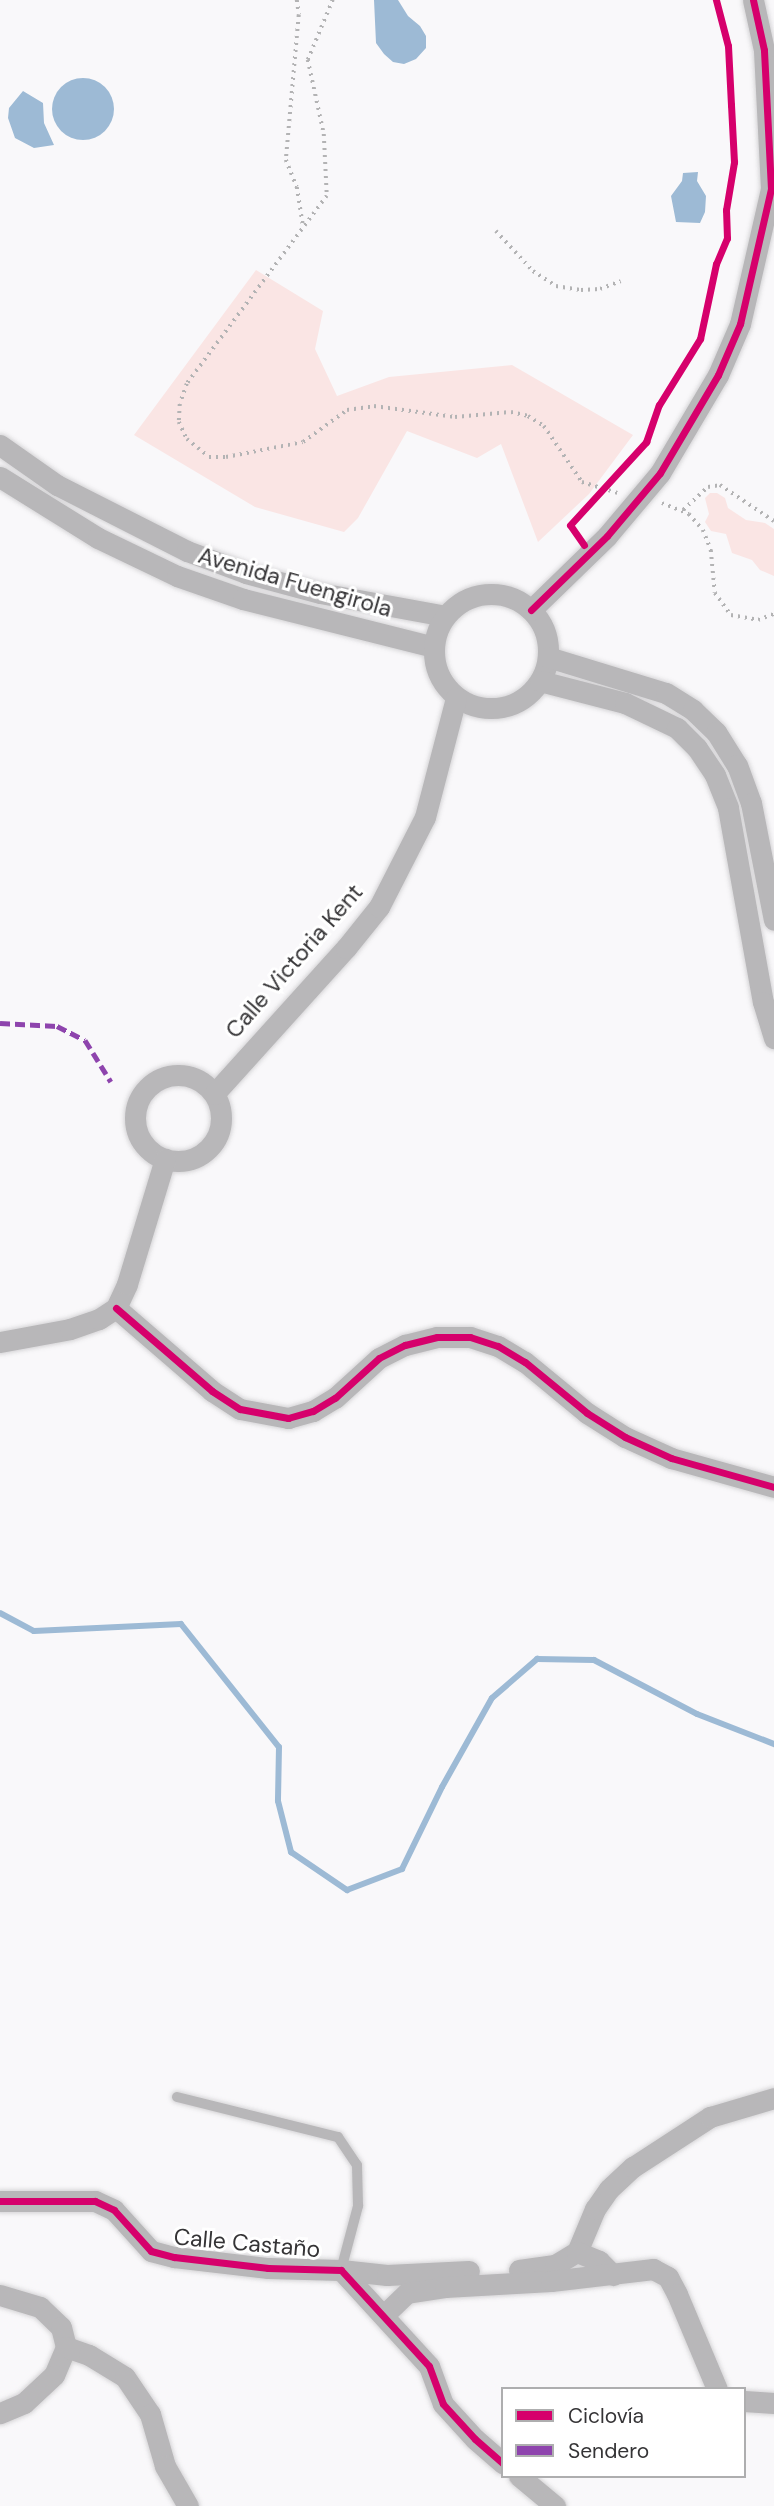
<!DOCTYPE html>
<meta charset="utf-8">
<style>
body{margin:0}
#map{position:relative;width:774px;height:2506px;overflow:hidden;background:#f9f8fa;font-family:"DM Sans",sans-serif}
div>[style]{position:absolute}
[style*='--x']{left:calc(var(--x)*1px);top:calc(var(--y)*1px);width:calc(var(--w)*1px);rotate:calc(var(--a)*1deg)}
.green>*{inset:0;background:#fae5e4}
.water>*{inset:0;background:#9dbad5}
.round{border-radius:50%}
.stream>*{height:6px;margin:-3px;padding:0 3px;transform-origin:3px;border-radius:3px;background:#9dbad5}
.path>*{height:3.5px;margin-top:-1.75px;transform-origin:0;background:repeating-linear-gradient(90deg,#b3b3b4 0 2px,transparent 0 7px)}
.roads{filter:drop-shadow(0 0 2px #d6d5d7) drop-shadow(0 0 2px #d6d5d7)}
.service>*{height:10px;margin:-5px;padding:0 5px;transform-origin:5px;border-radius:5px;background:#b8b7b9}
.minor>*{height:21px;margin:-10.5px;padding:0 10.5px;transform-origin:10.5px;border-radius:10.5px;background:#b8b7b9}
.minor>.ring{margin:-10.5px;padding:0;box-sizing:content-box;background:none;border:21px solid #b8b7b9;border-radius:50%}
.quiet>*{height:5px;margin-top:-2.5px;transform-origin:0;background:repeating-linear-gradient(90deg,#8e44ad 0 10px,transparent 0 15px)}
.cycleway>*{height:7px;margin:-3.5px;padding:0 3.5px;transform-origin:3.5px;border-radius:3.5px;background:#d6006c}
span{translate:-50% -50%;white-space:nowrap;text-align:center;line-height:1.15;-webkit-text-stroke:6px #fff;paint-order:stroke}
.street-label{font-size:23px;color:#353436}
.legend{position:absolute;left:501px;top:2387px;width:245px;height:91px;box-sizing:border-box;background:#fff;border:2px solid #aeaeaf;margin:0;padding:9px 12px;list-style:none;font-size:21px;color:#353436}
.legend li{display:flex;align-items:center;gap:14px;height:35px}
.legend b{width:35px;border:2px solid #aeaeaf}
</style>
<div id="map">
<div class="green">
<i style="clip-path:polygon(256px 270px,323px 311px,315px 349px,337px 396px,389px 377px,512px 365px,633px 435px,589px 494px,538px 542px,501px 444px,477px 458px,407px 431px,358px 518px,344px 532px,255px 507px,134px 435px)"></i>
<i style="clip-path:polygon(710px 493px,717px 493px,725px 498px,728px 508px,746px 520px,765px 523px,774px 529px,774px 576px,760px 570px,752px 560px,732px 553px,726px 534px,711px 531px,705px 522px,709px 514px,705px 498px)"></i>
</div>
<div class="water">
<i style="clip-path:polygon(374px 0,398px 0,408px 16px,420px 26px,426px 36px,426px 48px,416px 59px,404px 64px,393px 62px,384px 54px,376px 43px)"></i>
<i class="round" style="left:52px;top:78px;width:62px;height:62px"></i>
<i style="clip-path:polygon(23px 91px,43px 103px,44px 123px,54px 145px,34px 148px,15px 138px,8px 118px,9px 108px)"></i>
<i style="clip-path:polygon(698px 172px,697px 181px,706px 196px,705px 212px,700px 223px,676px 222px,671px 196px,682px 181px,683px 173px)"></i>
</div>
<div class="stream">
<i style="--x:0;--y:1613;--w:38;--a:28"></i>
<i style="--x:34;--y:1631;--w:147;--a:-2.7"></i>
<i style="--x:181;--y:1624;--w:157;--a:51.5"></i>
<i style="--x:279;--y:1747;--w:54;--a:91.1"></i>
<i style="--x:278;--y:1801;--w:53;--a:75.7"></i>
<i style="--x:291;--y:1852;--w:68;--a:34.2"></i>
<i style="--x:347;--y:1890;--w:59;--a:-20.9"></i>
<i style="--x:402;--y:1869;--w:91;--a:-64"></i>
<i style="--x:442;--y:1787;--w:102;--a:-60.7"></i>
<i style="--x:492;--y:1698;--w:60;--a:-40.9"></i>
<i style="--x:537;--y:1659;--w:57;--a:1"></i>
<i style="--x:594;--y:1660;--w:116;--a:27.7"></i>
<i style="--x:697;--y:1714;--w:83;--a:21.3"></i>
</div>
<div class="path">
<i style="--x:297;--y:0;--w:15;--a:82"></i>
<i style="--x:299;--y:15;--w:146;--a:95.1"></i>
<i style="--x:286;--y:160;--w:29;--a:68"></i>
<i style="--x:297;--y:187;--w:38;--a:81"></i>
<i style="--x:333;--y:0;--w:65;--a:112.6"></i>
<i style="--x:308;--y:60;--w:76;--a:77.8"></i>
<i style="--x:324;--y:134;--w:62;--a:87.2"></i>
<i style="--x:327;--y:196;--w:234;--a:126.7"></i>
<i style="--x:187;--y:384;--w:21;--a:109"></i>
<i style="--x:180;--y:404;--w:18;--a:93"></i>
<i style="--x:179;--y:422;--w:19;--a:65"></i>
<i style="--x:187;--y:439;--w:28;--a:39"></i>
<i style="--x:209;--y:457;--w:17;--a:0"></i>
<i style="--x:226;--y:457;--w:78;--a:-11"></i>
<i style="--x:303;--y:442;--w:54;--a:-36"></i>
<i style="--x:347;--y:410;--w:27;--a:-8"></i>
<i style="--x:374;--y:406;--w:82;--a:7.7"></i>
<i style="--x:455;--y:417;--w:56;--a:-5.1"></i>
<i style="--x:511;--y:412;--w:17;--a:13"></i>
<i style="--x:528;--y:416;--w:19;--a:32"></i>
<i style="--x:544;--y:426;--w:68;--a:55.8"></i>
<i style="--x:582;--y:482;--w:37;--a:17"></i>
<i style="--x:496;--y:231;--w:54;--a:47.2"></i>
<i style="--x:533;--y:271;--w:27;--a:33"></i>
<i style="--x:556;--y:286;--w:25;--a:9"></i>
<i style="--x:581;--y:290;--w:19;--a:-3"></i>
<i style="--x:600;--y:289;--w:22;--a:-21"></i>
<i style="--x:662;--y:503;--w:29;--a:22"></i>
<i style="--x:689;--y:514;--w:21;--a:49"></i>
<i style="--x:703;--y:530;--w:22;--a:68"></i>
<i style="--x:711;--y:550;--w:43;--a:84.7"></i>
<i style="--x:715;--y:593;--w:27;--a:54"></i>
<i style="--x:731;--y:615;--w:27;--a:10"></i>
<i style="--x:758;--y:620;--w:17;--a:-21"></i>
<i style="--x:683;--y:510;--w:34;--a:-43"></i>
<i style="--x:708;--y:487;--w:12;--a:-9"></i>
<i style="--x:720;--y:485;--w:65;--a:33.7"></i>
</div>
<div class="roads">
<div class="service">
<i style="--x:177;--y:2097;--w:166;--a:14"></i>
<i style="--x:338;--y:2137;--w:34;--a:56"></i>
<i style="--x:357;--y:2165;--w:41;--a:88.6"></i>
<i style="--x:358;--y:2206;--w:66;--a:104.9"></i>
</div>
<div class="minor">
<i style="--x:0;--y:445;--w:70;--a:35.1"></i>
<i style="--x:57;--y:485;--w:146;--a:26.9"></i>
<i style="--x:187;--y:551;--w:63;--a:20.4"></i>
<i style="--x:246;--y:573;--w:77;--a:15.1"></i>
<i style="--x:320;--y:593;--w:127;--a:10.4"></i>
<i style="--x:0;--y:477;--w:115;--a:31.9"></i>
<i style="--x:98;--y:538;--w:88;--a:25.7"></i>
<i style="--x:177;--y:576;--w:70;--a:19.2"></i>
<i style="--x:243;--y:599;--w:197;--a:14.1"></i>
<i class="ring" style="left:434px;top:594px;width:93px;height:93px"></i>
<i style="--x:531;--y:610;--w:106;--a:-44.2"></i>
<i style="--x:607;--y:536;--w:82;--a:-49.9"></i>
<i style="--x:660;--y:473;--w:114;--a:-59.4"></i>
<i style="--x:718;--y:375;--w:56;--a:-66.7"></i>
<i style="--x:740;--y:324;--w:139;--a:-77.1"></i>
<i style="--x:771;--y:189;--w:139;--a:-92.9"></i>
<i style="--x:764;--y:50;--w:51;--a:-102.4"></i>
<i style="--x:548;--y:657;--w:123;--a:17"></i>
<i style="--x:666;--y:693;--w:32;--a:32"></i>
<i style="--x:693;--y:710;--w:32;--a:44"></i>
<i style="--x:716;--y:732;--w:39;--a:58"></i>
<i style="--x:737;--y:765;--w:40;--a:69.8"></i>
<i style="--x:751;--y:803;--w:119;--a:78.9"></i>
<i style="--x:540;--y:681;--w:88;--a:14.5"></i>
<i style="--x:625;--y:703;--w:58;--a:25.7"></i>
<i style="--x:677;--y:728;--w:28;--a:45"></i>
<i style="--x:697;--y:748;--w:32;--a:56"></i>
<i style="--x:715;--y:775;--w:35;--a:68"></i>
<i style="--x:728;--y:808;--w:197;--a:79.8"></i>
<i style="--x:763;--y:1002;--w:38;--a:73"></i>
<i class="ring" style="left:135px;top:1075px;width:65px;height:65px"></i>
<i style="--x:214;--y:1094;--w:197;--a:-47.9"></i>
<i style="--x:346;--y:948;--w:53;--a:-51.2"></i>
<i style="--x:379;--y:907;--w:101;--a:-62.9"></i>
<i style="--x:425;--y:817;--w:123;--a:-75.4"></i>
<i style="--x:116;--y:1308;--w:127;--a:40.8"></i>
<i style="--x:212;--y:1391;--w:33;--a:33"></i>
<i style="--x:240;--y:1409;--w:49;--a:10.6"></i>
<i style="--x:288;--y:1418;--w:26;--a:-16"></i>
<i style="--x:313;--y:1411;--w:26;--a:-31"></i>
<i style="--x:335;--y:1398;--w:59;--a:-42.3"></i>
<i style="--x:379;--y:1358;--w:29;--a:-27"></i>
<i style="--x:405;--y:1345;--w:33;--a:-14"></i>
<i style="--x:437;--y:1337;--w:33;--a:0"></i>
<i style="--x:470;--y:1337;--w:29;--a:18"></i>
<i style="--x:498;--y:1346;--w:31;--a:31"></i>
<i style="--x:525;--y:1362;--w:80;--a:39.4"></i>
<i style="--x:587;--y:1413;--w:45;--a:32.3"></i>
<i style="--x:625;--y:1437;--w:51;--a:24.5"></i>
<i style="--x:671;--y:1458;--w:107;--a:15.7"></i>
<i style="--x:0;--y:1342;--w:71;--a:-10.5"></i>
<i style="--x:70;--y:1329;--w:31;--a:-19"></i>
<i style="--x:99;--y:1319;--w:20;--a:-33"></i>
<i style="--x:116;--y:1308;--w:26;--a:-65"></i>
<i style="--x:127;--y:1284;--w:131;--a:-73.1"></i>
<i style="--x:0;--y:2201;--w:95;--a:0"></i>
<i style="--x:95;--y:2201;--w:21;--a:25"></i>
<i style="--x:114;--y:2210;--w:55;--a:47.9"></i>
<i style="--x:151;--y:2251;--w:24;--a:15"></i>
<i style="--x:174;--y:2257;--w:95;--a:6.7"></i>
<i style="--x:268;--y:2268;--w:73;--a:1.6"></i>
<i style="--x:341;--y:2270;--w:130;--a:47.5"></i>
<i style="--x:429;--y:2366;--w:40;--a:69.8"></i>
<i style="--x:443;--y:2404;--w:47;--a:47.6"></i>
<i style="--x:475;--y:2439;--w:37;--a:41"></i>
<i style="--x:577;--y:2252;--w:47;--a:-67.3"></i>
<i style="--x:595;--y:2209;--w:24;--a:-55"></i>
<i style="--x:609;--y:2189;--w:33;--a:-43"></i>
<i style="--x:633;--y:2167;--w:92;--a:-33"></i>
<i style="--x:710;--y:2117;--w:67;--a:-16.5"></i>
<i style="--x:341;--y:2270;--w:46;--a:6.2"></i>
<i style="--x:387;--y:2275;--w:82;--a:-2.8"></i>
<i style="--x:519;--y:2270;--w:36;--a:-8"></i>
<i style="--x:555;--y:2265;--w:26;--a:-31"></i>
<i style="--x:577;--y:2252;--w:24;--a:22"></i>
<i style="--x:599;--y:2261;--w:20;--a:45"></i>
<i style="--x:0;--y:2295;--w:42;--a:16.7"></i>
<i style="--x:40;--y:2307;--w:29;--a:44"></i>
<i style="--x:61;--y:2327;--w:21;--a:76"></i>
<i style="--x:66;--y:2347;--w:30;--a:113"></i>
<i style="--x:54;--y:2375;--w:41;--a:137"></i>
<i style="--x:24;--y:2403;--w:26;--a:157"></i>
<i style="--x:384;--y:2315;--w:32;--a:-44"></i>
<i style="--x:407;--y:2293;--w:38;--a:-9"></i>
<i style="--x:445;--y:2287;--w:106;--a:-3.2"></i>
<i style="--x:551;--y:2281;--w:103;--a:-6.7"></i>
<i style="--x:653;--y:2269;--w:17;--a:28"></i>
<i style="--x:668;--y:2277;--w:19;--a:62"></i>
<i style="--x:677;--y:2294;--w:103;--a:67.2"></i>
<i style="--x:66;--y:2347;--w:24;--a:19"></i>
<i style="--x:89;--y:2355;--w:42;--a:31.4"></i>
<i style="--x:125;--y:2377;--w:45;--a:56"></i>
<i style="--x:150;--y:2414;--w:54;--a:73.9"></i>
<i style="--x:165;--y:2466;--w:46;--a:60.1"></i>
<i style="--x:744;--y:2401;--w:30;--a:4"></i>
<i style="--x:519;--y:2476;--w:47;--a:39.8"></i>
</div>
</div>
<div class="quiet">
<i style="--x:0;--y:1023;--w:57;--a:3"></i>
<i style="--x:57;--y:1026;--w:31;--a:27"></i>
<i style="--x:85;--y:1040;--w:49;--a:58.2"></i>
</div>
<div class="cycleway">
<i style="--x:584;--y:545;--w:24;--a:-125"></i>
<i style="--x:570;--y:525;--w:113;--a:-47.5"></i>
<i style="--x:646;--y:442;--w:39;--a:-71"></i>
<i style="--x:659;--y:405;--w:78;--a:-58.2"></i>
<i style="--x:700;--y:339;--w:77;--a:-78"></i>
<i style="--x:716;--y:264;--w:28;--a:-67"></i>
<i style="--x:727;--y:238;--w:28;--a:-92"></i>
<i style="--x:726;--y:210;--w:49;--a:-80.5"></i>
<i style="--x:734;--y:162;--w:57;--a:-93"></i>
<i style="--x:731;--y:105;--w:59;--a:-92.9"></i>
<i style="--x:728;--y:46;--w:48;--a:-104.6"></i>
<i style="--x:531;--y:610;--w:106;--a:-44.2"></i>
<i style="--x:607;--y:536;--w:82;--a:-49.9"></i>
<i style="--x:660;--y:473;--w:114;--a:-59.4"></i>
<i style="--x:718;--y:375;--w:56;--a:-66.7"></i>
<i style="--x:740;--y:324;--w:139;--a:-77.1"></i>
<i style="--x:771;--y:189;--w:139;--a:-92.9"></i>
<i style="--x:764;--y:50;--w:51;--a:-102.4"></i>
<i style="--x:116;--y:1308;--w:127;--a:40.8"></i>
<i style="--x:212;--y:1391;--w:33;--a:33"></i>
<i style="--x:240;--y:1409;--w:49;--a:10.6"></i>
<i style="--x:288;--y:1418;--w:26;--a:-16"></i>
<i style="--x:313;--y:1411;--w:26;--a:-31"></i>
<i style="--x:335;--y:1398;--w:59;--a:-42.3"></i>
<i style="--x:379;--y:1358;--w:29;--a:-27"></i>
<i style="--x:405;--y:1345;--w:33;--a:-14"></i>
<i style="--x:437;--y:1337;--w:33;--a:0"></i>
<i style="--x:470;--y:1337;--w:29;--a:18"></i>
<i style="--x:498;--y:1346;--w:31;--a:31"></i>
<i style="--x:525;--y:1362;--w:80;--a:39.4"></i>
<i style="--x:587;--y:1413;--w:45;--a:32.3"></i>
<i style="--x:625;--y:1437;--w:51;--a:24.5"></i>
<i style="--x:671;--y:1458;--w:107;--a:15.7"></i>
<i style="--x:0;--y:2201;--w:95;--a:0"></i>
<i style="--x:95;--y:2201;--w:21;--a:25"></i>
<i style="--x:114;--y:2210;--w:55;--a:47.9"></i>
<i style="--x:151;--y:2251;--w:24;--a:15"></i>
<i style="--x:174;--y:2257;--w:95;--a:6.7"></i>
<i style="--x:268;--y:2268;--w:73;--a:1.6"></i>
<i style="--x:341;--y:2270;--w:130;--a:47.5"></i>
<i style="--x:429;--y:2366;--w:40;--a:69.8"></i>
<i style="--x:443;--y:2404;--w:47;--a:47.6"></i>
<i style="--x:475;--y:2439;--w:37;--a:41"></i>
</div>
<div class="street-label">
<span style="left:295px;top:582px;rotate:16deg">Avenida Fuengirola</span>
<span style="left:294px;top:961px;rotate:-49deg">Calle Victoria Kent</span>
<span style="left:247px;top:2243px;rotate:5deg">Calle Castaño</span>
</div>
<ul class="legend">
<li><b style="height:9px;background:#d6006c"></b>Ciclovía</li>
<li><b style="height:9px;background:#8e44ad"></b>Sendero</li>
</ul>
</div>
